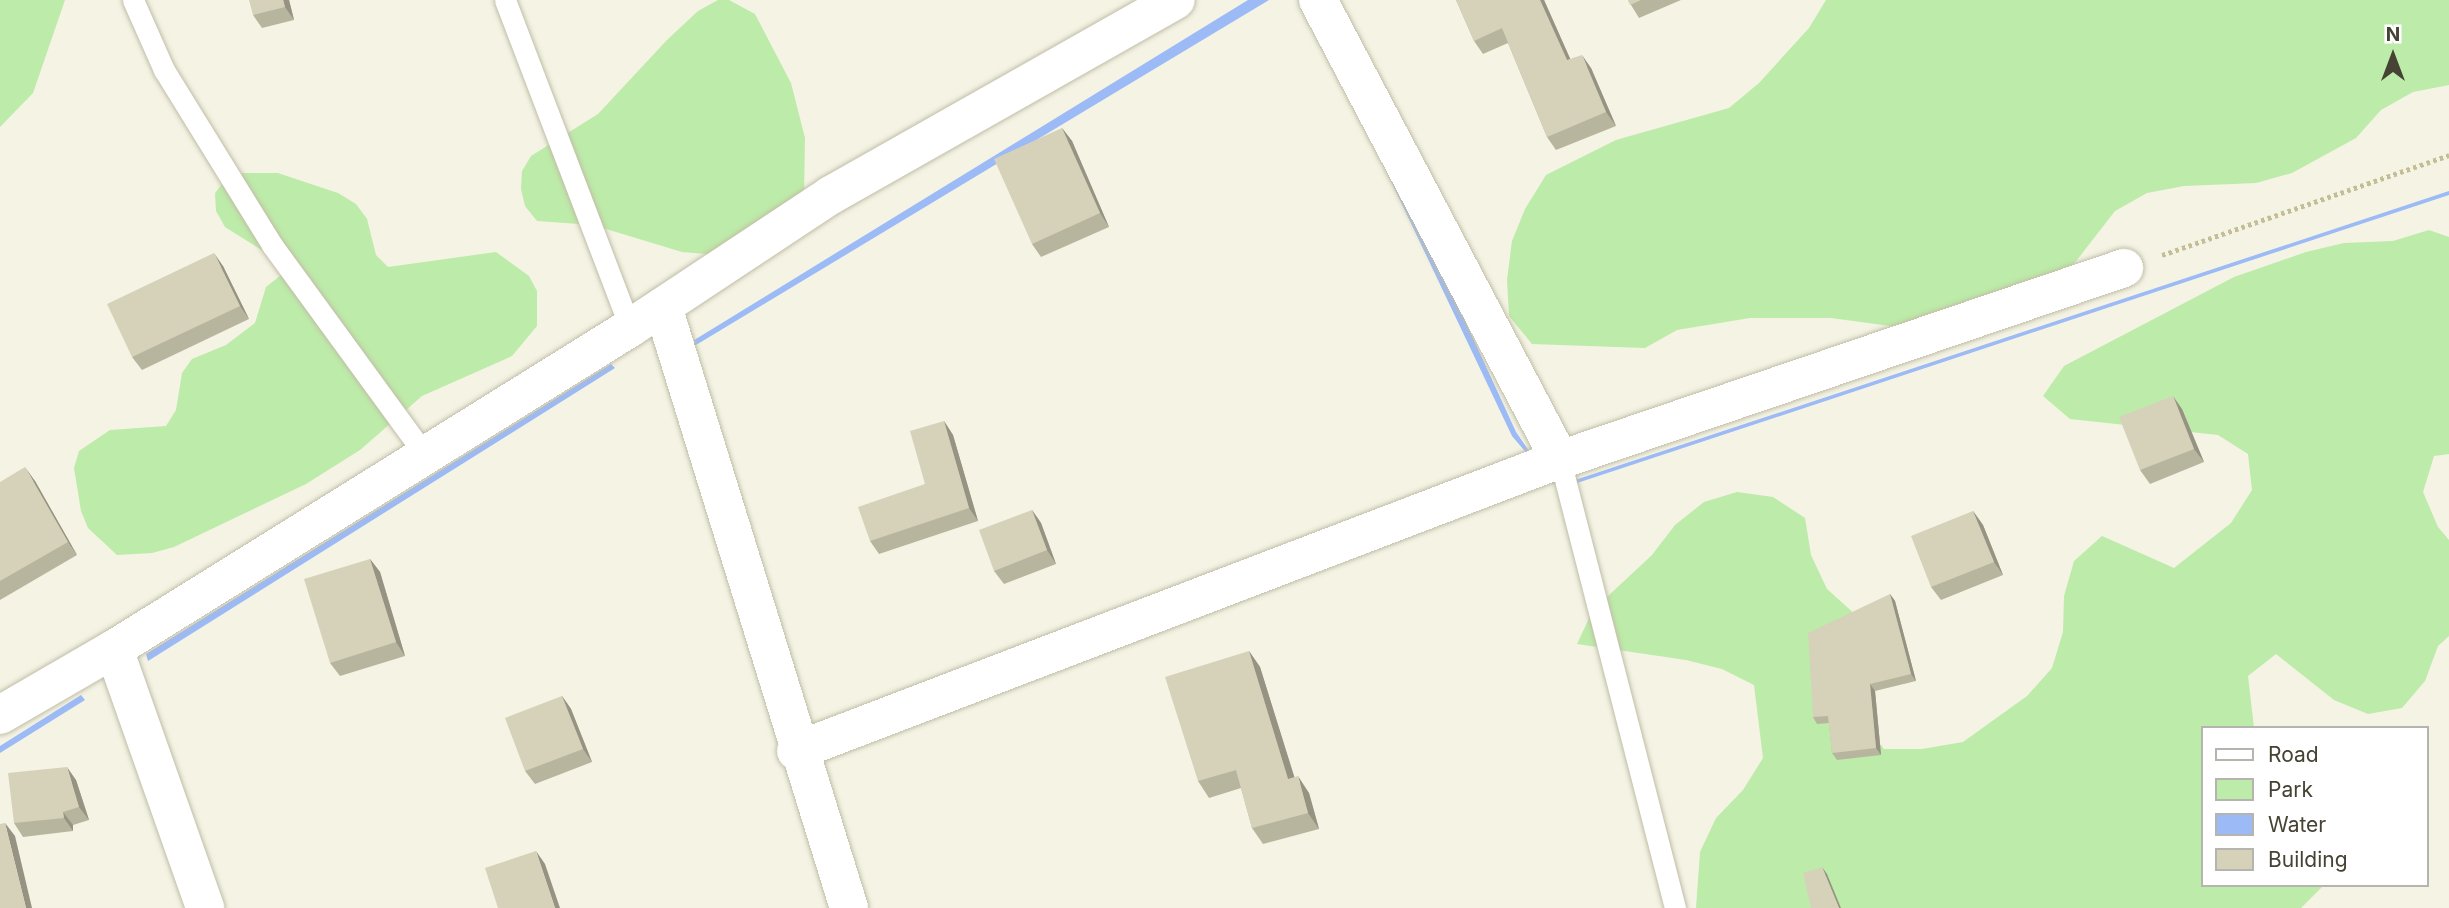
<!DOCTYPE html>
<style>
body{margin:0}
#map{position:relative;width:2449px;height:908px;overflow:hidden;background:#f4f3e4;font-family:Inter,sans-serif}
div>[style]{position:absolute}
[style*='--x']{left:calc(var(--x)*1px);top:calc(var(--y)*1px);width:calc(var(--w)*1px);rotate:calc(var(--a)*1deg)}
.green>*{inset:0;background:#bdeba9}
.water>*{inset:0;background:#9bbaf6}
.path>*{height:4.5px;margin-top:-2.25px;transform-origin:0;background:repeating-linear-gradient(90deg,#c3be96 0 3.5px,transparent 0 7px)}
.roads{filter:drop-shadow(0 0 2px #c0bda6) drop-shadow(0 0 2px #c0bda6)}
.lane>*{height:21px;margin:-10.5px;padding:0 10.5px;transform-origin:10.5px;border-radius:10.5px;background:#fff}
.street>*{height:38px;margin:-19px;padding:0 19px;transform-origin:19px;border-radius:19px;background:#fff}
.wall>*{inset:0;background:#b8b59f}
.shaded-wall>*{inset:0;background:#969382}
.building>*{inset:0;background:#d6d2b9}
span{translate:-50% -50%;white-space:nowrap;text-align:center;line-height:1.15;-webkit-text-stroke:6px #fff;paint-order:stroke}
.legend{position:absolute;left:2201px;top:726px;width:228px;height:161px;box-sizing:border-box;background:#fff;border:2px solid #b5b4ae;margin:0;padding:9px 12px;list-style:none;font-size:21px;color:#464334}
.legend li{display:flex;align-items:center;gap:14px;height:35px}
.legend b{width:35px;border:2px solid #b5b4ae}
.north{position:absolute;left:2358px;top:21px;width:70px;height:70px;-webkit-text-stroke:5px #fff;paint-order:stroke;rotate:0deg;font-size:19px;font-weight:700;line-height:28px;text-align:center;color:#464334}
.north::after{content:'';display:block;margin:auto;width:24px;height:32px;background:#464334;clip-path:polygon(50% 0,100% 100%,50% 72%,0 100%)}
</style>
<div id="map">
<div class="green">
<i style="clip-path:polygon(0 0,65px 0,33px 93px,0 127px)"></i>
<i style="clip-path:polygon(718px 0,729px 0,755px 14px,791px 83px,805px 138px,804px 195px,718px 255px,682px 252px,593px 225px,537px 221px,525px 206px,521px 189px,522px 171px,531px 156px,598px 114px,667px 40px,698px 11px)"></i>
<i style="clip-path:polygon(1826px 0,2449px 0,2449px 85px,2413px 92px,2381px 110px,2356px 138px,2292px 173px,2256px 183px,2184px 186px,2147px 193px,2115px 211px,2070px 269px,1905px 328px,1831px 318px,1750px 318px,1677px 330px,1645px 348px,1532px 344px,1509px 316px,1507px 280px,1512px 241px,1525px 209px,1546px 175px,1616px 140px,1729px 108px,1759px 83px,1809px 28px)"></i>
<i style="clip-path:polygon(242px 173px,278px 173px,338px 193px,356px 204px,367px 219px,376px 255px,388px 267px,496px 252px,529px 276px,537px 291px,537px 326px,512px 356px,422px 396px,360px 450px,306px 484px,174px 547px,152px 553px,117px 555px,88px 528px,81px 511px,74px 468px,79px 451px,110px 430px,166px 426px,176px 410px,182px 373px,192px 359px,226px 345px,255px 323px,266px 287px,281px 275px,274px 258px,225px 227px,216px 211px,215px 193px,226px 179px)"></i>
<i style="clip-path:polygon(2429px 230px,2449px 237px,2449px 454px,2434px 456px,2423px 492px,2438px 527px,2449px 540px,2449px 636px,2438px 646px,2425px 681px,2402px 708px,2368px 714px,2334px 700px,2276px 654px,2248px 676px,2254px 728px,2202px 728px,2202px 885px,2324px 885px,2301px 908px,1696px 908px,1700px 852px,1716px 818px,1743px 790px,1763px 758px,1754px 685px,1722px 669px,1686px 660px,1577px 644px,1593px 610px,1652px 555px,1675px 525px,1704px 502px,1737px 492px,1773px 497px,1805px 518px,1811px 555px,1827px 589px,1857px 616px,1861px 719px,1884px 749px,1922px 749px,1963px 742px,2027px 696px,2052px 668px,2063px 632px,2064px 596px,2074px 561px,2102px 536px,2174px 568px,2231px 523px,2252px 490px,2248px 454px,2218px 435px,2070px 419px,2043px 396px,2064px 366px,2234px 277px,2306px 252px,2344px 243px,2393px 241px)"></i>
</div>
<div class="water">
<i style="clip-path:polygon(1248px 0,1269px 0,691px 348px,691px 342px)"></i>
<i style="clip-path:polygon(1305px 0,1420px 222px,1516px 432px,1532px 455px,1572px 481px,2449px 191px,2449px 195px,1565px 487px,1552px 483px,1512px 436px)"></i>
<i style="clip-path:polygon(611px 364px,615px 368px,148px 661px,146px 654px)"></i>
<i style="clip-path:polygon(81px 695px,85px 700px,0 753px,0 746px)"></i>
</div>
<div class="path">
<i style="--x:2162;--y:255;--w:304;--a:-19.2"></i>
</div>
<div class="roads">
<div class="lane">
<i style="--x:133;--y:0;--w:77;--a:66.1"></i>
<i style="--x:164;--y:70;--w:206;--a:58.3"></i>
<i style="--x:272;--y:245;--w:261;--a:53.9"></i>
<i style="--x:505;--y:0;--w:351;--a:69.1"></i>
<i style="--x:1560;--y:460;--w:463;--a:75.6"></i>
</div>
<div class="street">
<i style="--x:1318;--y:0;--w:520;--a:62.25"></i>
<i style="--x:663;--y:307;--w:629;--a:72.8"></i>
<i style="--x:114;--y:649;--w:275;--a:70.6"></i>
<i style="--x:0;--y:715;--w:132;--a:-30.1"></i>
<i style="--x:114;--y:649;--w:608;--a:-31.89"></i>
<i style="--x:630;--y:328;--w:241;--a:-33.5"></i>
<i style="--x:831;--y:195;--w:396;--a:-29.5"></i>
<i style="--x:796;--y:751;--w:799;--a:-20.91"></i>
<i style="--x:1542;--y:466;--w:615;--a:-18.79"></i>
</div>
</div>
<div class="wall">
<i style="clip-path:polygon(289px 0,294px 20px,262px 28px,253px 15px)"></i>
<i style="clip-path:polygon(1456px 0,1544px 0,1570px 59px,1591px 68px,1616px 126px,1556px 150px,1547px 137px,1508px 43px,1483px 54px,1474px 41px)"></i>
<i style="clip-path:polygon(1628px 0,1681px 0,1639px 18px)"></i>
<i style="clip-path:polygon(1062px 128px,1072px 141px,1109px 227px,1041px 257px,1032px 244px)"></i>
<i style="clip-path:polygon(223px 266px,249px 319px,142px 370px,132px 357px)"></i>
<i style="clip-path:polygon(2182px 409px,2204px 462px,2150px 484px,2140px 470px)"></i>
<i style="clip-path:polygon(944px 421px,953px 435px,978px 521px,879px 554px,870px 541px,925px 484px)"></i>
<i style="clip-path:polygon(35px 481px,77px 555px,0 600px,0 482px)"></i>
<i style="clip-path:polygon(1032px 510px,1041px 523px,1056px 564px,1004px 584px,994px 571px)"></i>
<i style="clip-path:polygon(1973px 511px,1983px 525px,2003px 575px,1941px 600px,1931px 587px)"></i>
<i style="clip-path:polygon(370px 559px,380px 572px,405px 656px,340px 676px,330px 663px)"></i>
<i style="clip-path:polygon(1890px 594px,1895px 601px,1916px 681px,1875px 691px,1881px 755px,1837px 760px,1832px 753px,1829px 723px,1817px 724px,1813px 717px)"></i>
<i style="clip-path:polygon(1249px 651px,1260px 667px,1294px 777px,1309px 793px,1319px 829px,1263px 844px,1252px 828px,1241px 788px,1209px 798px,1198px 781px)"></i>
<i style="clip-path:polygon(562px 696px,571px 709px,592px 762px,535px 784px,525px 771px)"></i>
<i style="clip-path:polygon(76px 780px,89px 820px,73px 825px,73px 831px,23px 837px,14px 823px)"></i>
</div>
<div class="shaded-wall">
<i style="clip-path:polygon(283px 0,289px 0,294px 20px,285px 7px)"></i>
<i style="clip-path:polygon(1540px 0,1544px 0,1577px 74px,1567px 60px)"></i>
<i style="clip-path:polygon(1582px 55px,1591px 68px,1616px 126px,1606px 112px)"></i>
<i style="clip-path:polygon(1062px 128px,1072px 141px,1109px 227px,1100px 213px)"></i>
<i style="clip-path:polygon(214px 253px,223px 266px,249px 319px,240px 306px)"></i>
<i style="clip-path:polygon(2173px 396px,2182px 409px,2204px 462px,2194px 449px)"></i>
<i style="clip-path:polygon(944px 421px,953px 435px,978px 521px,969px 508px)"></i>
<i style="clip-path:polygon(25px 467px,35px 481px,77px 555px,68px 542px)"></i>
<i style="clip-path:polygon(1032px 510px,1041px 523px,1056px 564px,1047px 550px)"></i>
<i style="clip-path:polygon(1973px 511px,1983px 525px,2003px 575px,1994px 562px)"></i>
<i style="clip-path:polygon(370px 559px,380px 572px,405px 656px,396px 642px)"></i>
<i style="clip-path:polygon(1890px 594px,1895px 601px,1916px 681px,1911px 674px)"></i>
<i style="clip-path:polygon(1249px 651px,1260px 667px,1300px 795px,1288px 779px)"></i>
<i style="clip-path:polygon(1870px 684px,1875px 691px,1881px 755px,1876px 748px)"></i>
<i style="clip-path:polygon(562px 696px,571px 709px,592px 762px,583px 749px)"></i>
<i style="clip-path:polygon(67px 767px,76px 780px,89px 820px,79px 807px)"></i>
<i style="clip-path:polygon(1298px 776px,1309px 793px,1319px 829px,1308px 813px)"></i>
<i style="clip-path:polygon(63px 812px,73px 825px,73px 831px,64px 818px)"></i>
<i style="clip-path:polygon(5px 823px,15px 836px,32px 908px,26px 908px)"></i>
<i style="clip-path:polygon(536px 851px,545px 864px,560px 908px,555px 908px)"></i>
<i style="clip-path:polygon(1822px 867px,1827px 874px,1841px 908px,1839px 908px)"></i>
</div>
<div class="building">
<i style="clip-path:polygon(249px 0,283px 0,285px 7px,253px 15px)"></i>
<i style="clip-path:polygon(1456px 0,1540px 0,1567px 60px,1582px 55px,1606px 112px,1547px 137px,1502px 28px,1474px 41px)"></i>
<i style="clip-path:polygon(1628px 0,1641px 0,1630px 5px)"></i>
<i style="clip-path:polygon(1062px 128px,1100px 213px,1032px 244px,994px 159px)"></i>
<i style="clip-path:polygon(214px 253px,240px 306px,132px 357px,107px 304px)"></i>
<i style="clip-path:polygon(2173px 396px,2194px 449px,2140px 470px,2119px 417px)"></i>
<i style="clip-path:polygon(944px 421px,969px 508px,870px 541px,858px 507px,925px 484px,910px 431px)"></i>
<i style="clip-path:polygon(25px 467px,68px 542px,0 581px,0 482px)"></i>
<i style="clip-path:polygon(1032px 510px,1047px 550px,994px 571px,979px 530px)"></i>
<i style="clip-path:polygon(1973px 511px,1994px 562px,1931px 587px,1911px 536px)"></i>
<i style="clip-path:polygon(370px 559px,396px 642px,330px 663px,304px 579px)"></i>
<i style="clip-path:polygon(1890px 594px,1911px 674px,1870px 684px,1876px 748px,1832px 753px,1828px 716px,1813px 717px,1808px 633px)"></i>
<i style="clip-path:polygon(1249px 651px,1288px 779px,1298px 776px,1308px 813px,1252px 828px,1236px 770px,1198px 781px,1165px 677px)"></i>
<i style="clip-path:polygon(562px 696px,583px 749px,525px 771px,505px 718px)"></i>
<i style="clip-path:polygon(67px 767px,79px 807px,63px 812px,64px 818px,14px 823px,8px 773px)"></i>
<i style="clip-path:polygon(5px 823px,26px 908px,0 908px,0 824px)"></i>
<i style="clip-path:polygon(536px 851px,555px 908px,498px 908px,485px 868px)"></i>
<i style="clip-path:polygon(1822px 867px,1839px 908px,1811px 908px,1803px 873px)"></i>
</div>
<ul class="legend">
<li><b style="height:9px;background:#fff"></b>Road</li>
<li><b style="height:19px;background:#bdeba9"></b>Park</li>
<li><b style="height:19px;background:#9bbaf6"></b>Water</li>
<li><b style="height:19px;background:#d6d2b9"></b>Building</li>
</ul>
<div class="north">N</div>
</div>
